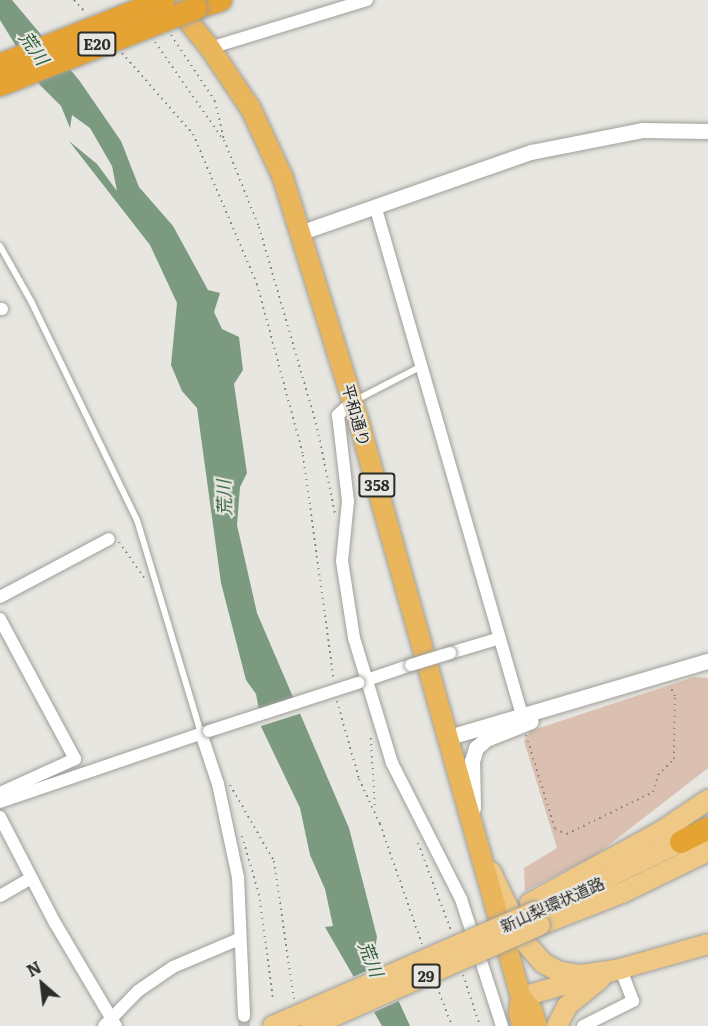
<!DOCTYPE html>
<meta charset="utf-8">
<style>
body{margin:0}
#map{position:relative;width:708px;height:1026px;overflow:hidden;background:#e7e6e0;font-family:Literata,"Noto Sans JP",serif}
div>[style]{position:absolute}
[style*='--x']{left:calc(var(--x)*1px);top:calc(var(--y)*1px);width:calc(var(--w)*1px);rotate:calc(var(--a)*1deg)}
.green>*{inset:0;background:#dbc0b1}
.water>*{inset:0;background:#7b9a80}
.pier>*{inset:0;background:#e7e6e0}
.minor-tunnel>*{height:12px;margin-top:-6px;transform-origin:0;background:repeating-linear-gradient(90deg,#c2c1bb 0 12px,transparent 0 18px)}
.path>*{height:2px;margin-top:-1px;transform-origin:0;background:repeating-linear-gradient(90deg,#888883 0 1.5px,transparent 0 6px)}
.roads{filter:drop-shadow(0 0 2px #9f9e99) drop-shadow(0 0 2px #9f9e99)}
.service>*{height:6px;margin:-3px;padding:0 3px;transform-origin:3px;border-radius:3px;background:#fff}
.minor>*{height:12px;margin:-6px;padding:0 6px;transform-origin:6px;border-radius:6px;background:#fff}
.tertiary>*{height:15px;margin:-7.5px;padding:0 7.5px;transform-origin:7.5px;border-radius:7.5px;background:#fff}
.primary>*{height:20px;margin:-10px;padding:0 10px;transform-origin:10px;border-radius:10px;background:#efc885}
.trunk>*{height:20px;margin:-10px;padding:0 10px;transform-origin:10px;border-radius:10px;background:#eab65c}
.motorway>*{height:22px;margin:-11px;padding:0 11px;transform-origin:11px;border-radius:11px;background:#e5a334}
.bridges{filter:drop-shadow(0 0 2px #9f9e99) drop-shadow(0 0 2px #9f9e99)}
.minor-bridge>*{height:12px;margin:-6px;padding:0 6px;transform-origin:6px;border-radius:6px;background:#fff}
.primary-bridge>*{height:20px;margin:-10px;padding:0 10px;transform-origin:10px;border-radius:10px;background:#efc885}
.motorway-bridge>*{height:22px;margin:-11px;padding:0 11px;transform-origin:11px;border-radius:11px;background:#e5a334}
span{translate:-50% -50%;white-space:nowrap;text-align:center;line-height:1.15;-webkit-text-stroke:4.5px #e7e6e0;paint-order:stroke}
.shield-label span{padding:2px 4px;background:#e7e6e0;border:2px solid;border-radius:4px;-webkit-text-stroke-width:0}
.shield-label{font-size:15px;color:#2c2c29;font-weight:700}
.street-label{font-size:16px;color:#2c2c29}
.water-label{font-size:18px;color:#30603a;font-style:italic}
.north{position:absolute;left:12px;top:954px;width:60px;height:60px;-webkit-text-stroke:4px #e7e6e0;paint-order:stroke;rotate:332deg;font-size:16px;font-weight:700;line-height:24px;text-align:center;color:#2c2c29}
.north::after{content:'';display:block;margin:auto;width:21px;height:27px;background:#2c2c29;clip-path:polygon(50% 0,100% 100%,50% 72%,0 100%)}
</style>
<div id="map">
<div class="green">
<i style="clip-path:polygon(694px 677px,708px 678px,708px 768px,596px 855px,525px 891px,524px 868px,557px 848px,524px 741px,530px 731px)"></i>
</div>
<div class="water">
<i style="clip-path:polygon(0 0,12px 0,79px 80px,121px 141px,139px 187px,173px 226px,208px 290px,220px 293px,214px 312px,222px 329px,239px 337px,243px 370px,234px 384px,247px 473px,240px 487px,237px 525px,257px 613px,349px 828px,377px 937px,375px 949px,410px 1026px,382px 1026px,325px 927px,333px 926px,325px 889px,310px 855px,300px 808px,255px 714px,259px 710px,256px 694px,246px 680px,221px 583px,197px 408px,182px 391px,171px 365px,177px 303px,150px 245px,69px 141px,97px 164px,117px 191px,112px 166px,90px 128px,72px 115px,70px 128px,61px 106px,40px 85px,0 20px)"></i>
</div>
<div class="pier">
<i style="clip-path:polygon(295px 697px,302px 713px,258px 727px,252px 714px)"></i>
<i style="clip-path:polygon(384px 963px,401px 1000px,372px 1013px,353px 977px)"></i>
</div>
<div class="minor-tunnel">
<i style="--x:244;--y:1016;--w:10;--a:90"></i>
</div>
<div class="path">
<i style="--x:74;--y:0;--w:18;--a:47"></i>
<i style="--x:171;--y:35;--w:79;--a:56.3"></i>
<i style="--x:215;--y:101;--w:40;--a:77"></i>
<i style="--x:224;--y:140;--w:94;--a:68.1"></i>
<i style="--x:259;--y:227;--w:204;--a:73.8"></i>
<i style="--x:316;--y:423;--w:92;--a:78.1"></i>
<i style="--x:155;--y:42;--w:117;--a:55.1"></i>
<i style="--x:122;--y:53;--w:108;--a:48.8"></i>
<i style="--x:193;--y:134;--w:163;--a:66.9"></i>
<i style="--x:257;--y:284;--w:177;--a:74.9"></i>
<i style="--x:303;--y:455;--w:227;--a:82.2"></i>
<i style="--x:119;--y:542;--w:45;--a:54.9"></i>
<i style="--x:337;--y:701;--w:81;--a:74.2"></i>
<i style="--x:359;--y:779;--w:50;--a:65"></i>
<i style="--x:380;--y:824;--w:127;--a:70.7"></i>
<i style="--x:526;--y:735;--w:98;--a:72.9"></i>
<i style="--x:555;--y:829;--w:13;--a:23"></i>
<i style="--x:567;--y:834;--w:96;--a:-26"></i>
<i style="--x:653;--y:792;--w:18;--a:-74"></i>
<i style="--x:658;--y:775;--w:23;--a:-45"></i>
<i style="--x:674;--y:759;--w:63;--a:-89.1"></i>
<i style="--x:675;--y:696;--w:9;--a:-117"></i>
<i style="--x:371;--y:738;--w:72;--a:86.8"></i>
<i style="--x:230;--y:785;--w:88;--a:59.9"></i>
<i style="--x:274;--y:861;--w:139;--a:81.8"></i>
<i style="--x:242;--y:836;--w:60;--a:73.7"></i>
<i style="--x:259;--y:894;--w:106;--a:82.4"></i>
<i style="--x:418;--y:843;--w:96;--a:69.3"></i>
<i style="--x:463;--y:975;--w:54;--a:71.6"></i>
<i style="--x:437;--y:987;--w:42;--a:69"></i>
</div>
<div class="roads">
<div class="service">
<i style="--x:0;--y:246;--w:63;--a:60.6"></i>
<i style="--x:31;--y:301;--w:243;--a:64.2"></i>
<i style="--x:137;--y:520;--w:222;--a:73.3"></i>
<i style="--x:356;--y:400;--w:72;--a:-27.3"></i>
</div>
<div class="minor">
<i style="--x:210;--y:48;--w:164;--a:-17"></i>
<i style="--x:376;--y:209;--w:527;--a:73.91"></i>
<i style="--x:0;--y:309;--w:2;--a:0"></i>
<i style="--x:353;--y:401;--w:21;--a:137"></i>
<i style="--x:338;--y:415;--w:87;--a:83.4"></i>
<i style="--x:348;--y:501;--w:60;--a:95.7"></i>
<i style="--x:342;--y:561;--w:78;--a:81.1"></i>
<i style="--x:354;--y:638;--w:131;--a:73.1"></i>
<i style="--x:392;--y:763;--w:153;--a:63.1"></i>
<i style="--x:461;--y:899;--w:133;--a:72.1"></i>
<i style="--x:0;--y:597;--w:123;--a:-28"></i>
<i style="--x:0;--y:619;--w:159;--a:61.8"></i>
<i style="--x:75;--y:759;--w:82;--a:155.6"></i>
<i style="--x:450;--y:653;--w:49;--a:-16.6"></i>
<i style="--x:361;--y:682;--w:53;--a:-18.8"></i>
<i style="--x:201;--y:733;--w:54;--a:71.6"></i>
<i style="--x:218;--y:784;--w:95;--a:77.9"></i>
<i style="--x:238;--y:877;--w:139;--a:87.5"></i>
<i style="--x:0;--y:802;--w:221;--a:-18.8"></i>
<i style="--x:0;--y:817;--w:119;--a:62.6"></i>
<i style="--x:55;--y:923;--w:120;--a:59.4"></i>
<i style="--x:0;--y:896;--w:36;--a:-30"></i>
<i style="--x:104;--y:1026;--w:49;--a:-45.8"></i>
<i style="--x:138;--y:991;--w:42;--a:-34.4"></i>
<i style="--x:173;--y:967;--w:72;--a:-23"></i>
<i style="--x:583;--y:1026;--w:56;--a:-26.6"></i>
<i style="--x:633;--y:1001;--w:34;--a:-111"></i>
</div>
<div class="tertiary">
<i style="--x:302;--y:232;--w:243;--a:-19.3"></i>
<i style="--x:531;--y:152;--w:113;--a:-11.2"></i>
<i style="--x:642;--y:130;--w:66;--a:0.9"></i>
<i style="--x:449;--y:737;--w:270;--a:-16.4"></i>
<i style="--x:473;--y:808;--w:47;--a:-91.2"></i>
<i style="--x:472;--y:761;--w:14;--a:-73"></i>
<i style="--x:476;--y:748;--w:13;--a:-42"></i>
<i style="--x:486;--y:739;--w:48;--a:-21.8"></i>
</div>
<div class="primary">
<i style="--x:491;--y:872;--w:76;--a:64.4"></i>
<i style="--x:524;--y:941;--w:29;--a:49"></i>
<i style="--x:543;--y:963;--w:19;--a:28"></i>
<i style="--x:560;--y:972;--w:21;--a:8"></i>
<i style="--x:581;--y:975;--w:40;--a:-8.5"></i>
<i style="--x:530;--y:903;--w:148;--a:-28.6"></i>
<i style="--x:660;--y:832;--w:58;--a:-33.7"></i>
<i style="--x:551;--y:905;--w:144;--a:-25.9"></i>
<i style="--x:540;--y:925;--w:88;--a:-21.3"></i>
<i style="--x:622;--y:893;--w:96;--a:-26"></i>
<i style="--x:521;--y:997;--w:194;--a:-15.8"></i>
<i style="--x:557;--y:1026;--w:22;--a:-63"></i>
<i style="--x:567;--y:1006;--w:43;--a:-39.3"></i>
</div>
<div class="trunk">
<i style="--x:173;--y:2;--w:59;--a:51.2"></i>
<i style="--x:210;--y:48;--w:73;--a:56.1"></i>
<i style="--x:251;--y:109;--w:76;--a:65.1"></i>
<i style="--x:283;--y:178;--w:252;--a:72.7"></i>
<i style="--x:358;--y:419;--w:601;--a:74.25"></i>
<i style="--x:521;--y:997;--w:17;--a:50"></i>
<i style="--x:532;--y:1010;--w:17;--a:73"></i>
<i style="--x:521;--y:997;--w:16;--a:97"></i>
<i style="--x:519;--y:1013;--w:13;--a:77"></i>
</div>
<div class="motorway">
<i style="--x:196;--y:8;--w:26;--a:-18"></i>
<i style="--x:681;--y:842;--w:30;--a:-27"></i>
</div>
</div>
<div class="bridges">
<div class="minor-bridge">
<i style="--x:411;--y:665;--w:41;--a:-17.1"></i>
<i style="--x:209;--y:731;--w:157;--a:-17.9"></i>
</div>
<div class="primary-bridge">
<i style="--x:273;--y:1026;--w:285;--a:-23.6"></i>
<i style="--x:311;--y:1026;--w:250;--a:-23.8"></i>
</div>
<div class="motorway-bridge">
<i style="--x:0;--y:65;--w:176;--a:-21.6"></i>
<i style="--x:0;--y:85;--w:211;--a:-21.4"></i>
</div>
</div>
<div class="shield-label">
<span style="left:97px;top:44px">E20</span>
<span style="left:377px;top:485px">358</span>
<span style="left:426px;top:976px">29</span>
</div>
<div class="street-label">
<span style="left:357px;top:415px;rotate:74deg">平和通り</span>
<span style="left:552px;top:904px;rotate:-24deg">新山梨環状道路</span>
</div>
<div class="water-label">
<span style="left:34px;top:48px;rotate:55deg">荒川</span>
<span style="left:224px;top:498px;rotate:-92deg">荒川</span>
<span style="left:371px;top:959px;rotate:68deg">荒川</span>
</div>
<div class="north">N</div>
</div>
